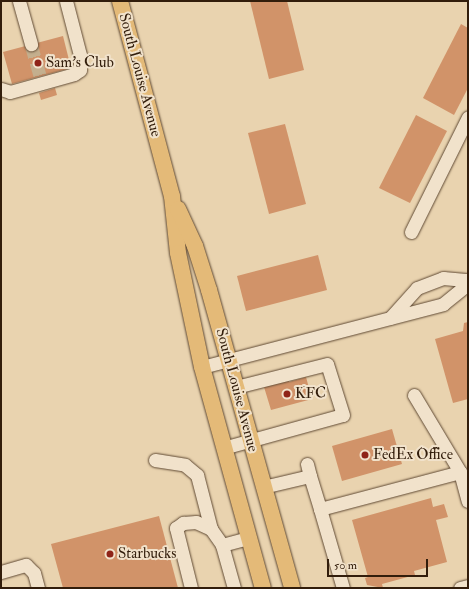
<!DOCTYPE html>
<style>
body{margin:0}
#map{position:relative;width:469px;height:589px;overflow:hidden;background:#e9d3af;font-family:"IM FELL Double Pica",serif}
div>[style]{position:absolute}
[style*='--x']{left:calc(var(--x)*1px);top:calc(var(--y)*1px);width:calc(var(--w)*1px);rotate:calc(var(--a)*1deg)}
.building>*{inset:0;background:#d19369}
.minor-tunnel>*{height:13px;margin-top:-6.5px;transform-origin:0;background:repeating-linear-gradient(90deg,#c4af8e 0 13px,transparent 0 19px)}
.roads{filter:drop-shadow(0 0 1px #604a34) drop-shadow(0 0 1px #604a34)}
.minor>*{height:13px;margin:-6.5px;padding:0 6.5px;transform-origin:6.5px;border-radius:6.5px;background:#f1e2cb}
.major>*{height:16px;margin:-8px;padding:0 8px;transform-origin:8px;border-radius:8px;background:#e4ba78}
.dots>*{width:11px;height:11px;translate:-50% -50%;box-sizing:border-box;border:2px solid #f1e2cb;border-radius:50%}
span{translate:-50% -50%;white-space:nowrap;text-align:center;line-height:1.15;-webkit-text-stroke:4px #f1e2cb;paint-order:stroke}
.poi-label{font-size:15px;color:#321d0b}
.left{translate:0 -50%;text-align:left}
.street-label{font-size:15px;color:#321d0b}
.frame{position:absolute;inset:0;border:2px solid #321d0b;pointer-events:none}
.scale{position:absolute;left:327px;top:559px;width:101px;height:18px;box-sizing:border-box;border:2px solid #321d0b;border-top:0;padding-left:5px;font-size:12px;line-height:14px;white-space:nowrap;color:#321d0b;-webkit-text-stroke:3px #f1e2cb;paint-order:stroke}
</style>
<div id="map">
<div class="building">
<i style="clip-path:polygon(250px 1px,287px 1px,304px 70px,269px 79px)"></i>
<i style="clip-path:polygon(461px 24px,468px 28px,468px 88px,454px 115px,423px 98px)"></i>
<i style="clip-path:polygon(63px 36px,71px 68px,12px 84px,3px 52px)"></i>
<i style="clip-path:polygon(55px 88px,57px 95px,41px 100px,39px 93px)"></i>
<i style="clip-path:polygon(416px 115px,447px 131px,410px 203px,379px 188px)"></i>
<i style="clip-path:polygon(285px 124px,306px 204px,269px 214px,248px 133px)"></i>
<i style="clip-path:polygon(318px 255px,327px 290px,246px 311px,237px 276px)"></i>
<i style="clip-path:polygon(468px 322px,468px 399px,453px 403px,435px 339px,463px 331px,464px 323px)"></i>
<i style="clip-path:polygon(287px 377px,289px 382px,306px 377px,312px 399px,271px 410px,264px 387px)"></i>
<i style="clip-path:polygon(392px 429px,402px 464px,342px 481px,332px 446px)"></i>
<i style="clip-path:polygon(431px 498px,433px 507px,444px 504px,448px 517px,436px 520px,447px 562px,414px 571px,415px 575px,382px 584px,383px 588px,367px 585px,365px 578px,368px 577px,352px 520px)"></i>
<i style="clip-path:polygon(159px 516px,178px 588px,63px 588px,51px 544px)"></i>
</div>
<div class="minor-tunnel">
<i style="--x:31;--y:44;--w:33;--a:74"></i>
</div>
<div class="roads">
<div class="minor">
<i style="--x:19;--y:1;--w:45;--a:74.4"></i>
<i style="--x:1;--y:89;--w:9;--a:18"></i>
<i style="--x:10;--y:92;--w:66;--a:-15.7"></i>
<i style="--x:74;--y:74;--w:7;--a:-34"></i>
<i style="--x:80;--y:70;--w:15;--a:-90"></i>
<i style="--x:80;--y:55;--w:56;--a:-104.5"></i>
<i style="--x:411;--y:232;--w:128;--a:-63.6"></i>
<i style="--x:390;--y:318;--w:40;--a:-48"></i>
<i style="--x:417;--y:288;--w:28;--a:-21"></i>
<i style="--x:443;--y:278;--w:25;--a:5"></i>
<i style="--x:202;--y:367;--w:249;--a:-14.6"></i>
<i style="--x:443;--y:304;--w:32;--a:-39"></i>
<i style="--x:414;--y:395;--w:90;--a:59.1"></i>
<i style="--x:223;--y:448;--w:124;--a:-15.4"></i>
<i style="--x:343;--y:415;--w:53;--a:-107.4"></i>
<i style="--x:327;--y:364;--w:94;--a:165.8"></i>
<i style="--x:155;--y:460;--w:30;--a:9"></i>
<i style="--x:185;--y:465;--w:16;--a:40"></i>
<i style="--x:197;--y:475;--w:56;--a:75.5"></i>
<i style="--x:307;--y:464;--w:12;--a:76"></i>
<i style="--x:263;--y:487;--w:48;--a:-13.2"></i>
<i style="--x:310;--y:476;--w:34;--a:73"></i>
<i style="--x:320;--y:509;--w:145;--a:-14.8"></i>
<i style="--x:460;--y:472;--w:30;--a:75"></i>
<i style="--x:320;--y:509;--w:82;--a:73.8"></i>
<i style="--x:1;--y:572;--w:26;--a:-16"></i>
<i style="--x:26;--y:565;--w:11;--a:45"></i>
<i style="--x:34;--y:573;--w:16;--a:75"></i>
<i style="--x:191;--y:588;--w:62;--a:-104"></i>
<i style="--x:176;--y:528;--w:9;--a:-36"></i>
<i style="--x:183;--y:523;--w:13;--a:-4"></i>
<i style="--x:196;--y:522;--w:17;--a:25"></i>
<i style="--x:211;--y:529;--w:19;--a:55"></i>
<i style="--x:234;--y:588;--w:45;--a:-105.6"></i>
<i style="--x:222;--y:545;--w:28;--a:-15"></i>
<i style="--x:460;--y:588;--w:8;--a:-14"></i>
</div>
<div class="major">
<i style="--x:120;--y:1;--w:202;--a:75.1"></i>
<i style="--x:172;--y:196;--w:57;--a:84"></i>
<i style="--x:178;--y:253;--w:116;--a:78.1"></i>
<i style="--x:202;--y:367;--w:229;--a:74.6"></i>
<i style="--x:178;--y:209;--w:41;--a:65.3"></i>
<i style="--x:195;--y:246;--w:46;--a:72.3"></i>
<i style="--x:209;--y:290;--w:309;--a:74.4"></i>
</div>
</div>
<div class="dots">
<i style="left:38px;top:63px;background:#8f2418"></i>
<i style="left:287px;top:394px;background:#8f2418"></i>
<i style="left:365px;top:455px;background:#8f2418"></i>
<i style="left:110px;top:554px;background:#8f2418"></i>
</div>
<div class="poi-label">
<span class="left" style="left:46px;top:63px">Sam's Club</span>
<span class="left" style="left:295px;top:394px">KFC</span>
<span class="left" style="left:373px;top:455px">FedEx Office</span>
<span class="left" style="left:118px;top:554px">Starbucks</span>
</div>
<div class="street-label">
<span style="left:140px;top:75px;rotate:75deg">South Louise Avenue</span>
<span style="left:237px;top:390px;rotate:75deg">South Louise Avenue</span>
</div>
<div class="frame"></div>
<div class="scale">50 m</div>
</div>
